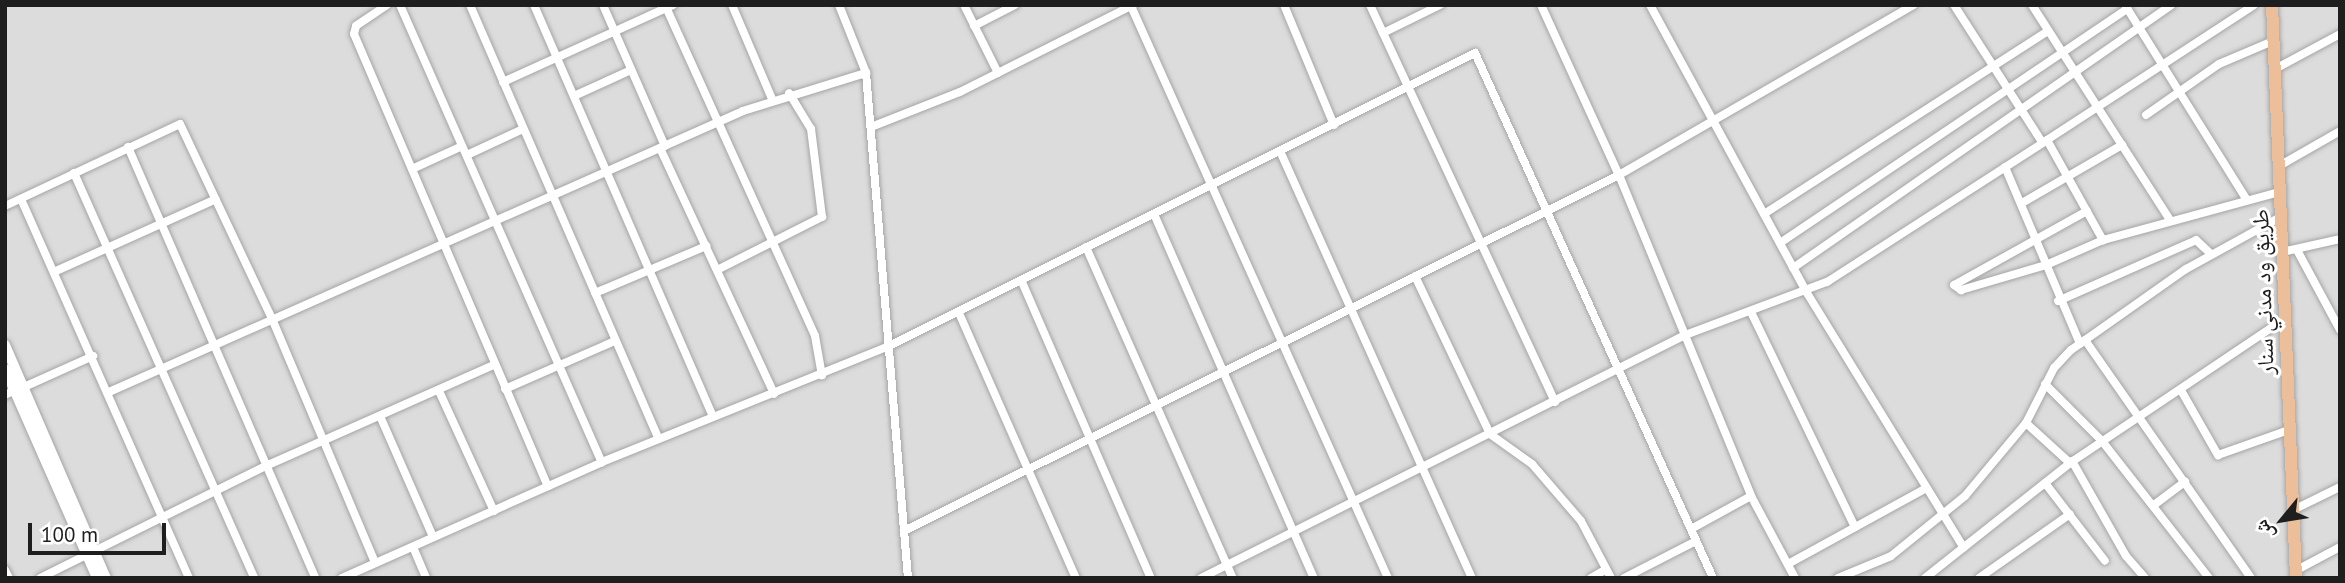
<!DOCTYPE html>
<meta charset="utf-8">
<style>
body{margin:0}
#map{position:relative;width:2345px;height:583px;overflow:hidden;background:#efeee5;font-family:"PT Sans","Noto Naskh Arabic",sans-serif}
div>[style]{position:absolute}
[style*='--x']{left:calc(var(--x)*1px);top:calc(var(--y)*1px);width:calc(var(--w)*1px);rotate:calc(var(--a)*1deg)}
.residential>*{inset:0;background:#dcdcdc}
.roads{filter:drop-shadow(0 0 2px #a5a5a5) drop-shadow(0 0 2px #a5a5a5)}
.minor>*{height:8px;margin:-4px;padding:0 4px;transform-origin:4px;border-radius:4px;background:#fff}
.tertiary>*{height:10px;margin:-5px;padding:0 5px;transform-origin:5px;border-radius:5px;background:#fff}
.trunk>*{height:12px;margin:-6px;padding:0 6px;transform-origin:6px;border-radius:6px;background:#ecbf9a}
span{translate:-50% -50%;white-space:nowrap;text-align:center;line-height:1.15;-webkit-text-stroke:6px #fff;paint-order:stroke}
.street-label{font-size:23px;color:#1e1e1e}
.frame{position:absolute;inset:0;border:7px solid #1e1e1e;pointer-events:none}
.north{position:absolute;left:2247px;top:485px;width:70px;height:70px;-webkit-text-stroke:5px #fff;paint-order:stroke;rotate:240deg;font-size:19px;font-weight:700;line-height:28px;text-align:center;color:#1e1e1e}
.north::after{content:'';display:block;margin:auto;width:24px;height:32px;background:#1e1e1e;clip-path:polygon(50% 0,100% 100%,50% 72%,0 100%)}
.scale{position:absolute;left:28px;top:523px;width:138px;height:32px;box-sizing:border-box;border:4px solid #1e1e1e;border-top:0;padding-left:9px;font-size:21px;line-height:24px;white-space:nowrap;color:#1e1e1e;-webkit-text-stroke:5px #fff;paint-order:stroke}
</style>
<div id="map">
<div class="residential">
<i style="clip-path:polygon(5px 5px,2340px 5px,2340px 578px,5px 578px)"></i>
</div>
<div class="roads">
<div class="minor">
<i style="--x:387;--y:5;--w:37;--a:146"></i>
<i style="--x:356;--y:26;--w:8;--a:104"></i>
<i style="--x:354;--y:34;--w:492;--a:66.8"></i>
<i style="--x:400;--y:5;--w:500;--a:66.2"></i>
<i style="--x:470;--y:5;--w:472;--a:66.5"></i>
<i style="--x:534;--y:5;--w:449;--a:66.5"></i>
<i style="--x:603;--y:5;--w:154;--a:66.3"></i>
<i style="--x:665;--y:5;--w:363;--a:65.6"></i>
<i style="--x:815;--y:336;--w:40;--a:80"></i>
<i style="--x:732;--y:5;--w:102;--a:66.9"></i>
<i style="--x:839;--y:5;--w:73;--a:68.3"></i>
<i style="--x:866;--y:73;--w:507;--a:85.25"></i>
<i style="--x:964;--y:5;--w:76;--a:63.4"></i>
<i style="--x:1284;--y:5;--w:130;--a:67.4"></i>
<i style="--x:1370;--y:5;--w:438;--a:65"></i>
<i style="--x:1541;--y:5;--w:187;--a:65.4"></i>
<i style="--x:1619;--y:175;--w:347;--a:67.6"></i>
<i style="--x:1751;--y:496;--w:93;--a:61.8"></i>
<i style="--x:1650;--y:5;--w:328;--a:61.4"></i>
<i style="--x:1807;--y:293;--w:299;--a:58.4"></i>
<i style="--x:1954;--y:5;--w:163;--a:57.3"></i>
<i style="--x:2032;--y:5;--w:253;--a:57.3"></i>
<i style="--x:2125;--y:5;--w:229;--a:58"></i>
<i style="--x:1131;--y:6;--w:627;--a:65.81"></i>
<i style="--x:974;--y:26;--w:46;--a:-27.1"></i>
<i style="--x:1383;--y:33;--w:64;--a:-26.2"></i>
<i style="--x:2275;--y:69;--w:74;--a:-28.3"></i>
<i style="--x:503;--y:82;--w:187;--a:-24.4"></i>
<i style="--x:574;--y:96;--w:63;--a:-24.5"></i>
<i style="--x:2146;--y:115;--w:89;--a:-34.9"></i>
<i style="--x:2219;--y:64;--w:59;--a:-23.1"></i>
<i style="--x:871;--y:127;--w:96;--a:-21.5"></i>
<i style="--x:960;--y:92;--w:194;--a:-26.7"></i>
<i style="--x:2047;--y:140;--w:247;--a:-33.1"></i>
<i style="--x:128;--y:147;--w:470;--a:66.5"></i>
<i style="--x:660;--y:148;--w:271;--a:65.1"></i>
<i style="--x:1280;--y:151;--w:468;--a:65.8"></i>
<i style="--x:467;--y:155;--w:62;--a:-24.9"></i>
<i style="--x:2279;--y:166;--w:70;--a:-29.8"></i>
<i style="--x:2005;--y:167;--w:192;--a:67"></i>
<i style="--x:412;--y:169;--w:55;--a:-24.7"></i>
<i style="--x:74;--y:173;--w:443;--a:66"></i>
<i style="--x:21;--y:199;--w:415;--a:66.1"></i>
<i style="--x:2022;--y:203;--w:116;--a:-30.1"></i>
<i style="--x:5;--y:206;--w:193;--a:-25.1"></i>
<i style="--x:180;--y:124;--w:218;--a:64.7"></i>
<i style="--x:273;--y:321;--w:262;--a:67.1"></i>
<i style="--x:2087;--y:211;--w:152;--a:150.9"></i>
<i style="--x:1954;--y:285;--w:9;--a:36"></i>
<i style="--x:1961;--y:290;--w:89;--a:-16.4"></i>
<i style="--x:2046;--y:265;--w:62;--a:-23.7"></i>
<i style="--x:1154;--y:214;--w:398;--a:66.3"></i>
<i style="--x:1764;--y:214;--w:338;--a:-32.8"></i>
<i style="--x:1780;--y:243;--w:419;--a:-34"></i>
<i style="--x:1086;--y:247;--w:362;--a:66.1"></i>
<i style="--x:2297;--y:250;--w:91;--a:61.7"></i>
<i style="--x:2282;--y:252;--w:59;--a:-12.6"></i>
<i style="--x:1793;--y:268;--w:461;--a:-34.8"></i>
<i style="--x:717;--y:270;--w:118;--a:-26.8"></i>
<i style="--x:822;--y:217;--w:89;--a:-97.1"></i>
<i style="--x:811;--y:129;--w:42;--a:-121.4"></i>
<i style="--x:56;--y:271;--w:175;--a:-24.2"></i>
<i style="--x:1415;--y:276;--w:175;--a:64.6"></i>
<i style="--x:1490;--y:434;--w:52;--a:35.5"></i>
<i style="--x:1532;--y:464;--w:75;--a:49.3"></i>
<i style="--x:1581;--y:521;--w:64;--a:62.2"></i>
<i style="--x:1022;--y:282;--w:323;--a:66.5"></i>
<i style="--x:595;--y:293;--w:121;--a:-22.9"></i>
<i style="--x:2058;--y:301;--w:151;--a:-23.8"></i>
<i style="--x:2196;--y:240;--w:21;--a:43"></i>
<i style="--x:1751;--y:312;--w:239;--a:64.2"></i>
<i style="--x:959;--y:313;--w:290;--a:66.2"></i>
<i style="--x:2085;--y:340;--w:290;--a:55.1"></i>
<i style="--x:2045;--y:384;--w:81;--a:45"></i>
<i style="--x:2102;--y:441;--w:174;--a:52"></i>
<i style="--x:24;--y:387;--w:76;--a:-24.2"></i>
<i style="--x:505;--y:389;--w:120;--a:-23.6"></i>
<i style="--x:439;--y:391;--w:132;--a:65.4"></i>
<i style="--x:109;--y:392;--w:693;--a:-23.9"></i>
<i style="--x:743;--y:111;--w:129;--a:-17.2"></i>
<i style="--x:2182;--y:392;--w:73;--a:60.3"></i>
<i style="--x:2218;--y:455;--w:75;--a:-19.4"></i>
<i style="--x:5;--y:395;--w:11;--a:-27"></i>
<i style="--x:380;--y:416;--w:132;--a:66.3"></i>
<i style="--x:2026;--y:423;--w:59;--a:42.3"></i>
<i style="--x:2072;--y:461;--w:109;--a:60.4"></i>
<i style="--x:2126;--y:556;--w:29;--a:49"></i>
<i style="--x:2045;--y:483;--w:98;--a:52.4"></i>
<i style="--x:2154;--y:505;--w:39;--a:-37"></i>
<i style="--x:2293;--y:510;--w:52;--a:-26.1"></i>
<i style="--x:1691;--y:529;--w:68;--a:-28.8"></i>
<i style="--x:904;--y:531;--w:799;--a:-26.47"></i>
<i style="--x:1619;--y:175;--w:340;--a:-30"></i>
<i style="--x:413;--y:547;--w:34;--a:67"></i>
<i style="--x:1788;--y:564;--w:158;--a:-28.8"></i>
<i style="--x:5;--y:570;--w:9;--a:63"></i>
<i style="--x:2295;--y:571;--w:51;--a:-28.1"></i>
<i style="--x:40;--y:578;--w:254;--a:-26.4"></i>
<i style="--x:268;--y:465;--w:247;--a:-23.9"></i>
<i style="--x:342;--y:578;--w:285;--a:-24"></i>
<i style="--x:602;--y:462;--w:310;--a:-22"></i>
<i style="--x:889;--y:346;--w:655;--a:-26.57"></i>
<i style="--x:1475;--y:53;--w:576;--a:65.61"></i>
<i style="--x:1201;--y:578;--w:542;--a:-26.66"></i>
<i style="--x:1685;--y:335;--w:152;--a:-20.5"></i>
<i style="--x:1827;--y:282;--w:262;--a:-32.8"></i>
<i style="--x:2047;--y:140;--w:115;--a:60.8"></i>
<i style="--x:2103;--y:240;--w:183;--a:-15.2"></i>
<i style="--x:1591;--y:578;--w:16;--a:-30"></i>
<i style="--x:1624;--y:578;--w:81;--a:-27.2"></i>
<i style="--x:1838;--y:578;--w:57;--a:-22.5"></i>
<i style="--x:1891;--y:556;--w:95;--a:-39"></i>
<i style="--x:1965;--y:496;--w:95;--a:-50.1"></i>
<i style="--x:2026;--y:423;--w:62;--a:-63"></i>
<i style="--x:2054;--y:368;--w:25;--a:-47"></i>
<i style="--x:2071;--y:350;--w:141;--a:-35.2"></i>
<i style="--x:2186;--y:269;--w:110;--a:-28.9"></i>
<i style="--x:1925;--y:578;--w:185;--a:-38.4"></i>
<i style="--x:2070;--y:463;--w:258;--a:-33.9"></i>
<i style="--x:1979;--y:578;--w:111;--a:-35.1"></i>
</div>
<div class="tertiary">
<i style="--x:5;--y:345;--w:254;--a:66.6"></i>
<i style="--x:5;--y:369;--w:228;--a:66.2"></i>
</div>
<div class="trunk">
<i style="--x:2272;--y:5;--w:574;--a:87.6"></i>
</div>
</div>
<div class="street-label">
<span style="left:2263px;top:292px;rotate:-92deg">طريق ود مدني سنار</span>
</div>
<div class="frame"></div>
<div class="north">ش</div>
<div class="scale">100 m</div>
</div>
